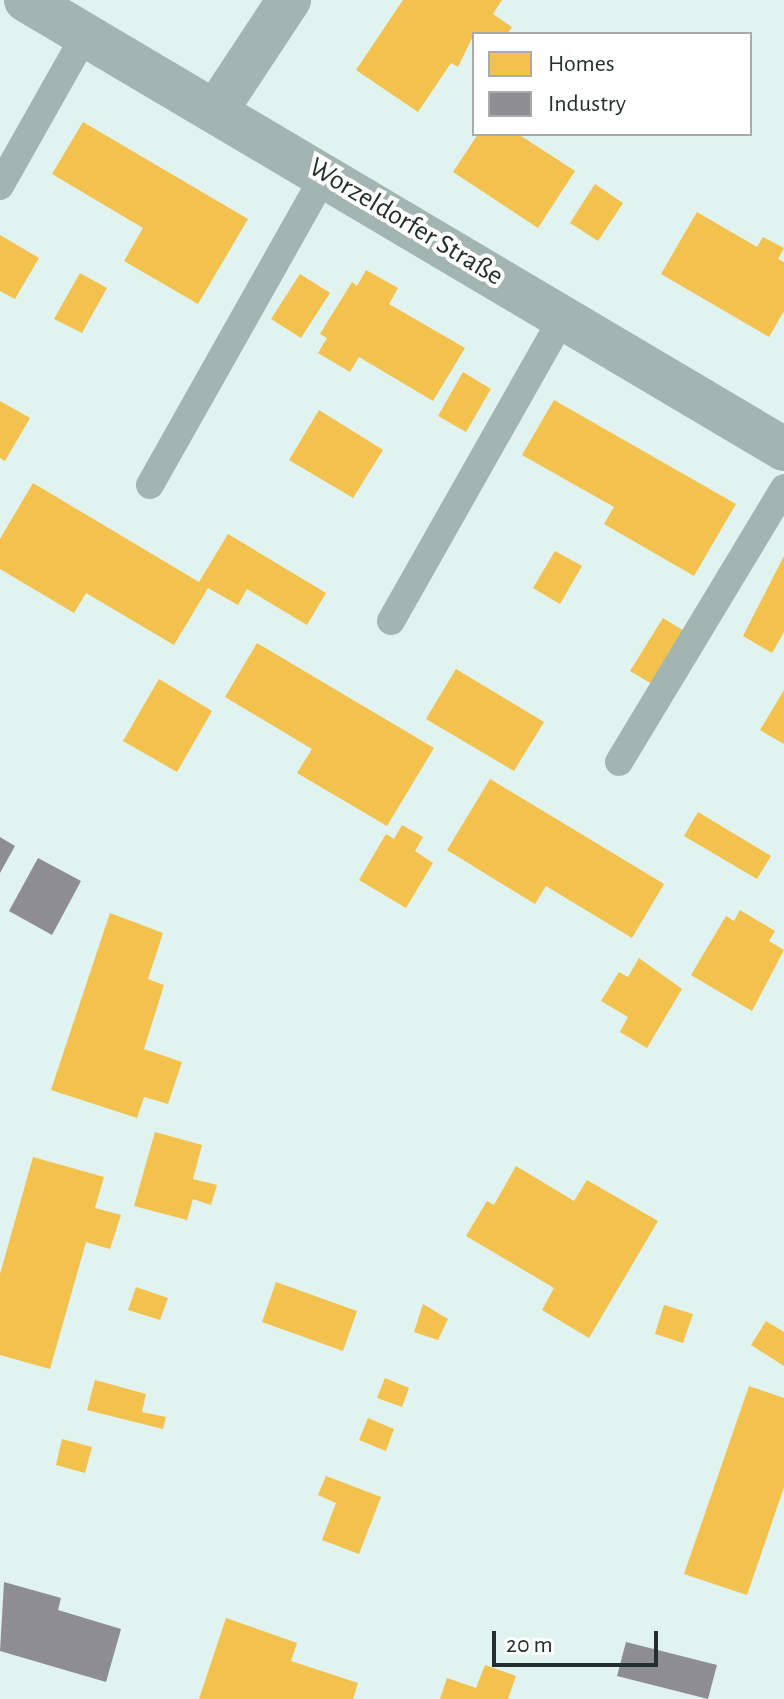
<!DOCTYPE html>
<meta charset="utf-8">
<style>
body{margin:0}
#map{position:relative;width:784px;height:1699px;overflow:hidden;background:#e1f3ef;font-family:"Alegreya Sans",sans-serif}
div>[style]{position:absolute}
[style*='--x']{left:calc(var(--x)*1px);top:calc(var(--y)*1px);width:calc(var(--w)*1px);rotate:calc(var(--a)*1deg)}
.homes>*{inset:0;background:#f2c14e}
.industry>*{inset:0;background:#8d8d92}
.lane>*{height:28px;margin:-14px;padding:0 14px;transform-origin:14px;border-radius:14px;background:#a3b5b1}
.street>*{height:44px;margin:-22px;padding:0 22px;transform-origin:22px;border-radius:22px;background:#a3b5b1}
span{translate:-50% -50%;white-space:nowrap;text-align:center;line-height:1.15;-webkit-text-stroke:8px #fff;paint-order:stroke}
.street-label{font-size:28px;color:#222f2c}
.legend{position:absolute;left:472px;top:32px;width:280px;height:104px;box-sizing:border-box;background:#fff;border:2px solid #a7acab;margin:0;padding:10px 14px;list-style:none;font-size:24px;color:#222f2c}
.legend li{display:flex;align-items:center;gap:16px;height:40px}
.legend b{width:40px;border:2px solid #a7acab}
.scale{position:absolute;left:492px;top:1631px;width:166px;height:36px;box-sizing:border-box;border:4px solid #222f2c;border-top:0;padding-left:10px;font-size:24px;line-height:28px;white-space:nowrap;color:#222f2c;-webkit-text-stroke:6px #fff;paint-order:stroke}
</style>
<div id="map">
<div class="homes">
<i style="clip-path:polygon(403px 0,502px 0,493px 14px,512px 27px,507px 34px,474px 34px,458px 67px,451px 63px,418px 112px,356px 70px)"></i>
<i style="clip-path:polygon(83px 122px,248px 219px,198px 304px,124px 261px,143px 228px,52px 174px)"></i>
<i style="clip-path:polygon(478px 134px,518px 134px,575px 171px,538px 228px,453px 172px)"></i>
<i style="clip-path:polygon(595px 184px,623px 203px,598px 241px,570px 223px)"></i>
<i style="clip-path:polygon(697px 212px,757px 247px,763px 237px,784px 248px,778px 259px,784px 262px,784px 311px,769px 337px,661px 274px)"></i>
<i style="clip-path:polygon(0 235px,39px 258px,15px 299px,0 291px)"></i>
<i style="clip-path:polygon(366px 270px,398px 288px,389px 304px,465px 348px,433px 401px,359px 357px,350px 372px,318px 353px,327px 338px,320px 334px,352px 282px,357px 286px)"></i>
<i style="clip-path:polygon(80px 273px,107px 288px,82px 333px,54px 319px)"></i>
<i style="clip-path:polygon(300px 274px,330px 293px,301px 338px,271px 319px)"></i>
<i style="clip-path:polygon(463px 372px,491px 389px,466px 432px,438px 416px)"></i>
<i style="clip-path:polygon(554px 400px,736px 504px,694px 576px,604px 524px,614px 507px,522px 455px)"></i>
<i style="clip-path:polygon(0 401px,30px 418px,5px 461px,0 458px)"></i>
<i style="clip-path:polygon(319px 410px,383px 450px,353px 498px,289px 460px)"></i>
<i style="clip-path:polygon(33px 483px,199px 582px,228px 534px,326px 593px,307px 625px,247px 589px,238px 605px,208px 588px,174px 645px,86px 593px,74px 613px,0 569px,0 539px)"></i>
<i style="clip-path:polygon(555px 551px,582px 566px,560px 604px,533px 588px)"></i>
<i style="clip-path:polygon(784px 556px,784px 632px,772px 653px,743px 636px)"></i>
<i style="clip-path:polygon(663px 618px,684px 631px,652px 684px,630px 671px)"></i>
<i style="clip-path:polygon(257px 643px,434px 748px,387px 826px,297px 773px,312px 749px,225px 697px)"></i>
<i style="clip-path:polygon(456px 669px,544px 722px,514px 771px,426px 719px)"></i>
<i style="clip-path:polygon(159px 679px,212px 711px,177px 772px,123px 741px)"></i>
<i style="clip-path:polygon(784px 690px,784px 744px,760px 730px)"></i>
<i style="clip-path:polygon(490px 779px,664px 884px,632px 938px,546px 886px,535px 904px,447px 850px)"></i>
<i style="clip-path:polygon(698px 812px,771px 856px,757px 879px,684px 836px)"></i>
<i style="clip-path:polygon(402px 825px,423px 837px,415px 851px,433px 863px,406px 908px,359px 880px,386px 834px,394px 839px)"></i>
<i style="clip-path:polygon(740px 910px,775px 931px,769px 941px,784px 950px,752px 1011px,691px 975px,726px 916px,734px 921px)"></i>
<i style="clip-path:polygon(110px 913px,163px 933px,148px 979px,164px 985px,144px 1049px,182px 1062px,168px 1104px,144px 1097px,137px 1118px,51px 1090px)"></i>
<i style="clip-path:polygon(639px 958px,682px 989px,647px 1048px,620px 1032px,628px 1017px,601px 1001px,619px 972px,628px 977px)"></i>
<i style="clip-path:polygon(155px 1132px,202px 1145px,193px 1179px,217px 1185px,211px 1205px,193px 1199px,187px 1220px,134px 1206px)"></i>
<i style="clip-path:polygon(33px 1157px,104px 1177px,95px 1208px,121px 1215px,110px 1249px,86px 1242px,50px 1369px,0 1355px,0 1274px)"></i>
<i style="clip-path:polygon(516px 1166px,574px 1201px,587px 1180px,658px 1221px,589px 1338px,542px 1310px,554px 1288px,466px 1236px,487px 1201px,494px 1205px)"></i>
<i style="clip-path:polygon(276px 1282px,357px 1311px,343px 1351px,262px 1322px)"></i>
<i style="clip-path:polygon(136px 1287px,168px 1298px,160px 1320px,128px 1310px)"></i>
<i style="clip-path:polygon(423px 1304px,448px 1319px,438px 1340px,414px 1332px)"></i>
<i style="clip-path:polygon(664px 1305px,693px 1314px,683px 1343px,655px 1334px)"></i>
<i style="clip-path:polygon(766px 1321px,784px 1332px,784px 1366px,751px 1345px)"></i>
<i style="clip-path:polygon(385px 1378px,409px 1388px,402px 1407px,377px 1398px)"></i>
<i style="clip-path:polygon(95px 1380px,146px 1394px,142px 1412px,166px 1417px,163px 1429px,87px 1410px)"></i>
<i style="clip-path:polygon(749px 1386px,784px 1398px,784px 1487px,747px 1595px,684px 1574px)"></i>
<i style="clip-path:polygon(368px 1418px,394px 1429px,386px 1451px,359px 1440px)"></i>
<i style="clip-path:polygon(62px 1439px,92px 1447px,85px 1473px,56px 1465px)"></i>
<i style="clip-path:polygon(326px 1476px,381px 1497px,359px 1554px,322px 1540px,336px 1503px,318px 1495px)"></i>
<i style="clip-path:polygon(226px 1618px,297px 1643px,291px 1661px,358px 1683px,353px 1699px,199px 1699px)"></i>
<i style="clip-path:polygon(485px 1665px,516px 1676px,508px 1699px,440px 1699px,447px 1678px,476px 1688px)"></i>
</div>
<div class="industry">
<i style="clip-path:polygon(0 837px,15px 846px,0 873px)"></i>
<i style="clip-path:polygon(38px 858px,81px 881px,52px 935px,9px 911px)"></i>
<i style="clip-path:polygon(4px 1582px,61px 1598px,58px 1610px,121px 1629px,106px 1682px,0 1651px)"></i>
<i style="clip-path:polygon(626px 1642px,717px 1665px,708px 1699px,617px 1676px)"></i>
</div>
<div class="lane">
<i style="--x:0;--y:186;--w:173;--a:-60.6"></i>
<i style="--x:150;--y:485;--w:357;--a:-60.6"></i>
<i style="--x:391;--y:621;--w:352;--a:-60.5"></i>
<i style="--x:619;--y:762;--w:320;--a:-58.9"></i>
</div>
<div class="street">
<i style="--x:26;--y:0;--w:881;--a:30.64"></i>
<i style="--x:217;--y:109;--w:131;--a:-56.6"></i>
</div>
<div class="street-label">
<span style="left:406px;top:222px;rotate:31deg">Worzeldorfer Straße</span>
</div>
<ul class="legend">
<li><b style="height:22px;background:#f2c14e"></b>Homes</li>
<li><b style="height:22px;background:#8d8d92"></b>Industry</li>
</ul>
<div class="scale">20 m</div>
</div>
